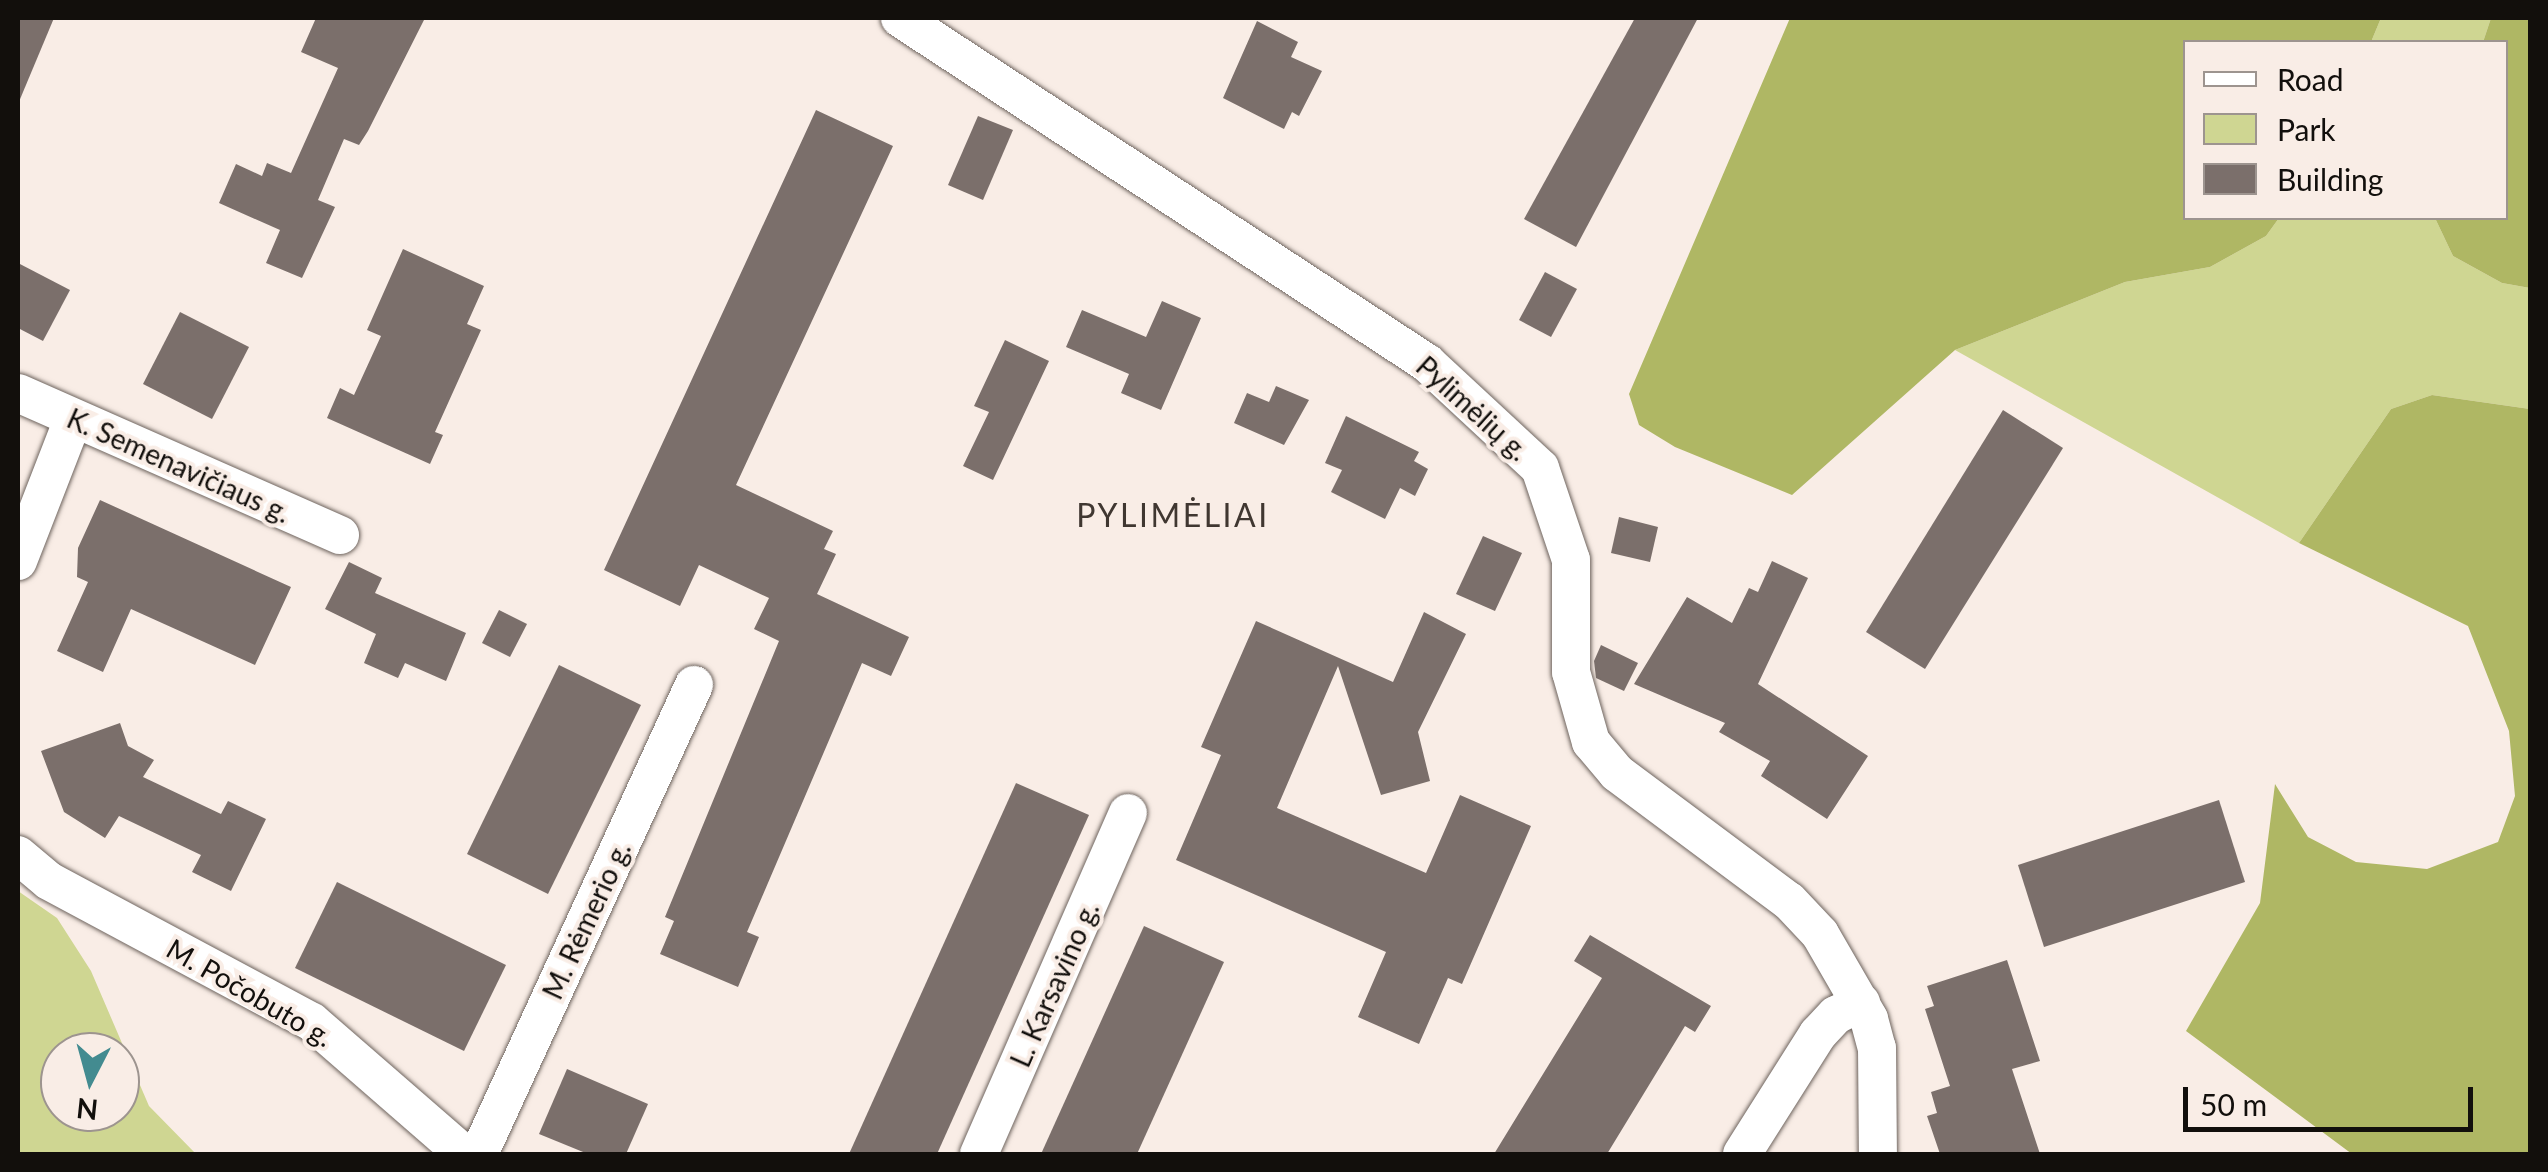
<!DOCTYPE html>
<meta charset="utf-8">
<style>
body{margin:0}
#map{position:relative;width:2548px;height:1172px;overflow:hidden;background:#f9ede6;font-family:Lato,sans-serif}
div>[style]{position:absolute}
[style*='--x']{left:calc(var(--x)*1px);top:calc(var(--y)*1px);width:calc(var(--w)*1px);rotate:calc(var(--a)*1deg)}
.green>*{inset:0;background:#cfd692}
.forest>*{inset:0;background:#afb764}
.building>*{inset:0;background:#7b6f6b}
.roads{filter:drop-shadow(0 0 2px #6e645e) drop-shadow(0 0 2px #6e645e)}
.minor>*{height:38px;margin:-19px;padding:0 19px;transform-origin:19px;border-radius:19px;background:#fff}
span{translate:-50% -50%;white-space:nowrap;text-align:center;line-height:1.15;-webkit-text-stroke:8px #f9ede6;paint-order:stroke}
.street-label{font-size:28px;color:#120f0c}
.quarter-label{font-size:32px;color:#403731;letter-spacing:2.5px}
.frame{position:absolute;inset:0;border:20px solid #120f0c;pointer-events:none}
.legend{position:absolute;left:2183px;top:40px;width:325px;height:180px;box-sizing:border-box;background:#f9ede6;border:2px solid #9d948f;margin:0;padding:12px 18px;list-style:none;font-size:30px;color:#120f0c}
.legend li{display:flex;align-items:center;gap:20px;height:50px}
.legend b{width:50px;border:2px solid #9d948f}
.north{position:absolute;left:40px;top:1032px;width:100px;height:100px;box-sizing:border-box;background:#f9ede6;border:2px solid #9d948f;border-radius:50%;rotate:186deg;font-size:28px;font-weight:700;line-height:40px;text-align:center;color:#120f0c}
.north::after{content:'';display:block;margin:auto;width:35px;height:45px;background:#438b90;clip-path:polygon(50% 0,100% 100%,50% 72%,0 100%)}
.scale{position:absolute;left:2183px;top:1087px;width:290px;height:45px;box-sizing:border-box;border:5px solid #120f0c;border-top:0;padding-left:12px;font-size:30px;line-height:35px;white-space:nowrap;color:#120f0c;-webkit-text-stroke:8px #f9ede6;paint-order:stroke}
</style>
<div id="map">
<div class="green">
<i style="clip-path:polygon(2381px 18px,2491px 18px,2483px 42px,2371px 42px)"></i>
<i style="clip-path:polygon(2279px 218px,2435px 218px,2453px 256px,2502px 283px,2530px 288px,2530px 409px,2432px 395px,2391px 409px,2299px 543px,1955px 350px,2125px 282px,2210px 267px,2266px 236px)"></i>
<i style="clip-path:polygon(evenodd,18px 891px,57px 918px,91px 971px,149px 1106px,196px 1154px,18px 1154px,18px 891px,60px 1052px,120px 1052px,120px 1112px,60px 1112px,60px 1052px)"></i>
</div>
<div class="forest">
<i style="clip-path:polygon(1790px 18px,2381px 18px,2371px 42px,2186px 42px,2186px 218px,2279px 218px,2266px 236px,2210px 267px,2125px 282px,1955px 350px,1792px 495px,1675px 447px,1639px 425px,1629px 394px)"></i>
<i style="clip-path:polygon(2491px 18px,2530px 18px,2530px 288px,2502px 283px,2453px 256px,2435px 218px,2506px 218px,2506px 42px,2483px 42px)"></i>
<i style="clip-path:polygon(2432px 395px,2530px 409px,2530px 1154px,2352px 1154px,2186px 1031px,2260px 903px,2275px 784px,2308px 837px,2356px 862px,2427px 869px,2498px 842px,2515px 796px,2509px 731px,2468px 626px,2299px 543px,2391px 409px)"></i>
</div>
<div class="building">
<i style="clip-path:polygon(18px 18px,54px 18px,18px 104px)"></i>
<i style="clip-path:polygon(316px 18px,425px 18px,368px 131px,359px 145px,344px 139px,318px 200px,335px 207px,302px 278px,266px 263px,280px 230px,219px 203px,236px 164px,262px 176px,267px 163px,291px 173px,338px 68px,301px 52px)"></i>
<i style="clip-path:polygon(1635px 18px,1698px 18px,1576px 247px,1524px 219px)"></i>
<i style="clip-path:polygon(1257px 21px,1298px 42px,1291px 57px,1322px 71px,1299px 116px,1292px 112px,1284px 129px,1223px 98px)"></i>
<i style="clip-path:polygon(816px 110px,893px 146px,736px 485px,833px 531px,824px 549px,836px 554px,817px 594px,909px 637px,891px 676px,862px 663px,747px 932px,759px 937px,738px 987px,660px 954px,674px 921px,665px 917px,779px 641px,754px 629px,769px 598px,699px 565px,680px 606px,604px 570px)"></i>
<i style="clip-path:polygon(978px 116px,1013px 130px,983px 200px,948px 185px)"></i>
<i style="clip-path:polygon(403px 249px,484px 286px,467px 324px,481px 330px,435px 432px,443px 435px,430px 464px,327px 418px,340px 388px,354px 395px,381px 336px,367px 330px)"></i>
<i style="clip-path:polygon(18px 263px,70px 290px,43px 341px,18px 328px)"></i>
<i style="clip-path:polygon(1545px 272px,1577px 289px,1551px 337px,1519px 320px)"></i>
<i style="clip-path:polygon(1162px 301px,1201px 318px,1161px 410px,1121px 393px,1129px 374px,1066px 347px,1082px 310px,1146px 337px)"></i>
<i style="clip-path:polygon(180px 312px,249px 347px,212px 419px,143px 384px)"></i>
<i style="clip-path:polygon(1005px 340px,1049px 361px,993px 480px,963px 466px,989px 412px,974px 406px)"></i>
<i style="clip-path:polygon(1276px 386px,1309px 400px,1284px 445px,1234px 423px,1247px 393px,1269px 402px)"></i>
<i style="clip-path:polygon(2003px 410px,2063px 448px,1925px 669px,1866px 632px)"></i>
<i style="clip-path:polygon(1346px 416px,1419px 452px,1414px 461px,1428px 469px,1415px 496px,1400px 488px,1385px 519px,1331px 492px,1342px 470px,1325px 463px)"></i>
<i style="clip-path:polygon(100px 500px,291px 587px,255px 665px,131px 609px,103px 672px,57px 651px,88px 582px,77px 577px,78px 548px)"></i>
<i style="clip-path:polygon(1619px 517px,1658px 527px,1650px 562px,1611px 553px)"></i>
<i style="clip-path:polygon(1483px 536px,1522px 553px,1495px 611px,1456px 594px)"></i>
<i style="clip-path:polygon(1772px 561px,1808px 578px,1758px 684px,1868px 756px,1827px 819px,1761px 776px,1770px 761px,1719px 732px,1725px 723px,1634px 684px,1687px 597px,1732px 623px,1749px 588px,1758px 592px)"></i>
<i style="clip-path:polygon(349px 562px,382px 578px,375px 593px,466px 633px,446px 681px,405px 663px,398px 678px,364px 663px,376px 634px,325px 609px)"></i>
<i style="clip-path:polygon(499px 610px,527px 624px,510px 657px,482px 643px)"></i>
<i style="clip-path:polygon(1424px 612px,1466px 634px,1418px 732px,1430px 781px,1381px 795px,1338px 666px,1277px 808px,1426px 873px,1460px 795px,1531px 826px,1462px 984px,1448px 978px,1419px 1044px,1358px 1017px,1386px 952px,1176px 860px,1221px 755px,1201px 747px,1256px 621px,1393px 682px)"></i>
<i style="clip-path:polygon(1601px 645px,1638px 663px,1624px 691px,1596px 678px,1594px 661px)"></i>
<i style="clip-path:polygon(559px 665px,641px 705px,548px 894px,467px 854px)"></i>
<i style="clip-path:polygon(120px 723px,128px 746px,154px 760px,143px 777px,221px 814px,228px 801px,266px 819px,231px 891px,192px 872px,201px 855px,119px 816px,105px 838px,64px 812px,41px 751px)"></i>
<i style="clip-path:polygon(1016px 783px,1089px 815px,937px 1154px,849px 1154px)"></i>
<i style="clip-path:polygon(2219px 800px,2245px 882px,2044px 947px,2018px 865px)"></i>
<i style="clip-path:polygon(337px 882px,506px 965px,464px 1051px,295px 968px)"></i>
<i style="clip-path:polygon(1144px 926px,1224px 962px,1137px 1154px,1041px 1154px)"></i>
<i style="clip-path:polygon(1590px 935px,1711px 1006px,1695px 1032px,1685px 1026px,1607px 1154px,1494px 1154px,1602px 978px,1574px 961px)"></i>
<i style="clip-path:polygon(2007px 960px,2040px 1061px,2012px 1069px,2040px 1154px,1940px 1154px,1927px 1116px,1937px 1113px,1931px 1092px,1950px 1086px,1925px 1009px,1934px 1006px,1927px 986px)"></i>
<i style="clip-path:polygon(567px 1069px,648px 1104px,626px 1154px,588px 1154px,539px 1134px)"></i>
</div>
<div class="roads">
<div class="minor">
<i style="--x:900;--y:18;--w:630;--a:33.21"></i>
<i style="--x:1427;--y:363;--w:154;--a:42.9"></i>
<i style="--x:1540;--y:468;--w:97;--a:71.4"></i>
<i style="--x:1571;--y:560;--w:112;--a:90"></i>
<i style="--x:1571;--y:672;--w:73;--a:74.1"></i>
<i style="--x:1591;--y:742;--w:40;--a:50"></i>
<i style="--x:1617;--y:773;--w:214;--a:36.7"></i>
<i style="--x:1789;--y:901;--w:45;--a:46.8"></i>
<i style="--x:1820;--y:934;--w:98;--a:60"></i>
<i style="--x:1869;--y:1019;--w:30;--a:75"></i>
<i style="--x:1877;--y:1048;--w:106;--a:89.5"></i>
<i style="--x:18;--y:393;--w:352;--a:23.8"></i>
<i style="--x:18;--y:561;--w:152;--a:-68.8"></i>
<i style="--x:18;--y:855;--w:40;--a:40"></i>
<i style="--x:49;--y:881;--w:298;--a:28.2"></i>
<i style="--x:312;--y:1022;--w:201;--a:41"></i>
<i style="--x:479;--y:1154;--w:516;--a:-65.37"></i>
<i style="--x:979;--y:1154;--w:372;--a:-66.4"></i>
<i style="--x:1742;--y:1154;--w:142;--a:-57.7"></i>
<i style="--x:1818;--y:1034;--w:26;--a:-47"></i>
<i style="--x:1836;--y:1015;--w:28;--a:-26"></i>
</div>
</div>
<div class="street-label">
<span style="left:1473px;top:408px;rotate:42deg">Pylimėlių g.</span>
<span style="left:179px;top:465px;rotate:24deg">K. Semenavičiaus g.</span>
<span style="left:586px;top:920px;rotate:-65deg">M. Rėmerio g.</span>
<span style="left:1054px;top:984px;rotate:-66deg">L. Karsavino g.</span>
<span style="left:250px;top:992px;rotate:30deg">M. Počobuto g.</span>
</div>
<div class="quarter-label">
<span style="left:1173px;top:515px">PYLIMĖLIAI</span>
</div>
<div class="frame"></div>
<ul class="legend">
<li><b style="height:12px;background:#fff"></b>Road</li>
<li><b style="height:28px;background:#cfd692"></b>Park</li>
<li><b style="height:28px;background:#7b6f6b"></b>Building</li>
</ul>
<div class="north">N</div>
<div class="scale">50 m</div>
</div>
